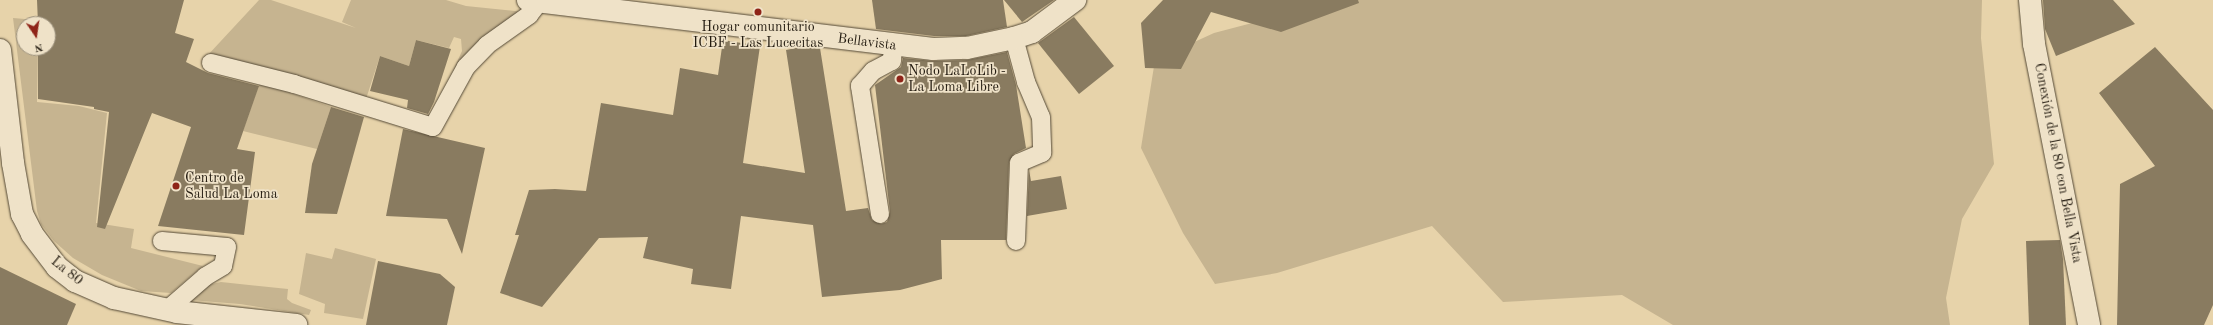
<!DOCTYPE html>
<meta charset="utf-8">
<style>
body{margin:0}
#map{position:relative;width:2213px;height:325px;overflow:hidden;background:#e7d3aa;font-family:"Old Standard TT",serif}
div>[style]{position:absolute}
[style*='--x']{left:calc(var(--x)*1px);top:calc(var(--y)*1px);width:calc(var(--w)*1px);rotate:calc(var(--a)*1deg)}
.green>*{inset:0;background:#c6b490}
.building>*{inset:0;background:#897b60}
.roads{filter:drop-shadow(0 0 1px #544936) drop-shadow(0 0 1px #544936)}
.service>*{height:18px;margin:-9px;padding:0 9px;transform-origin:9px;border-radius:9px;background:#efe2c8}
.minor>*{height:22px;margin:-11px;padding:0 11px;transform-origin:11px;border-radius:11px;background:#efe2c8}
.dots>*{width:11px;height:11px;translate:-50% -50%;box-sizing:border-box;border:2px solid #efe2c8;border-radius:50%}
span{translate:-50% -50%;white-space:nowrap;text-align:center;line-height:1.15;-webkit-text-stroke:3.5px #efe2c8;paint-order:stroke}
.poi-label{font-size:14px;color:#231b10}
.left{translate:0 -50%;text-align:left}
.street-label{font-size:14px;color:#231b10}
.north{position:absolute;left:16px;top:16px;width:40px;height:40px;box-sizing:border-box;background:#efe2c8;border:1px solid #9d927e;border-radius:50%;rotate:167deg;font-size:11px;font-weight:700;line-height:16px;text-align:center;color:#231b10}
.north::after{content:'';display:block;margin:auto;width:14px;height:18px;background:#8f2418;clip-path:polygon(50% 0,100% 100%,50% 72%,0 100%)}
</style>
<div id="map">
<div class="green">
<i style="clip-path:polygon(259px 0,271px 0,356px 28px,342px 22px,351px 0,446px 0,466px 6px,524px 12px,454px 76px,453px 71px,462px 51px,461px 39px,454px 37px,449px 48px,416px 40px,409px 66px,380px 56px,366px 99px,207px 56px)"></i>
<i style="clip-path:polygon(1339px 0,1982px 0,1981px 38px,1994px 164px,1962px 219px,1946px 298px,1950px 325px,1673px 325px,1622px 295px,1503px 302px,1432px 226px,1277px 273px,1215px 284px,1183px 233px,1141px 148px,1155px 60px,1214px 33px)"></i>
<i style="clip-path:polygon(13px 18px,37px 20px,37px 24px,24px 24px,24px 48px,38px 48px,37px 102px,79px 106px,107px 113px,96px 223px,134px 229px,131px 248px,203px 266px,171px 293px,141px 291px,102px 275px,73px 258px,54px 241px,41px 224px,37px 211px)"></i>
<i style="clip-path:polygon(260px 82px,331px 107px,317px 149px,243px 131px)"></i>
<i style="clip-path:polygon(335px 248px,376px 259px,363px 319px,324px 313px,325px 304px,299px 294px,306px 253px,332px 259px)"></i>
<i style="clip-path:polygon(221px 282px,288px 289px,287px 299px,292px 303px,311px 310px,309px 315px,240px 304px,190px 300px,208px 285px)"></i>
</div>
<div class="building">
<i style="clip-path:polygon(37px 0,184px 0,175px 33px,194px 39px,186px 62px,208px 73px,259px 86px,237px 149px,255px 152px,244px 235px,158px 226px,191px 127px,152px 113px,105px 229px,97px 227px,109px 112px,94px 109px,94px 107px,38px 99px,38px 48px,48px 48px,48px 24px,38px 24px)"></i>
<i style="clip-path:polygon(872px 0,1003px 0,1007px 27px,966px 36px,934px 36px,876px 29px)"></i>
<i style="clip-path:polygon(1004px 0,1054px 0,1022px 22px)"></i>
<i style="clip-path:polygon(1163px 0,1358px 0,1359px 3px,1281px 32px,1211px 12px,1181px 69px,1145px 68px,1141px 23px)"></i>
<i style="clip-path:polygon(2043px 0,2113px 0,2135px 24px,2056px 56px,2045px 29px)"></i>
<i style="clip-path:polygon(1074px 17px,1114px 66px,1079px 94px,1038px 43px)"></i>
<i style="clip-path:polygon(416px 40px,451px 49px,434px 102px,428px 114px,407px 108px,408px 100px,370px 91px,380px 56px,409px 66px)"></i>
<i style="clip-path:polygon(723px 40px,760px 46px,743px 163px,805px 173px,786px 50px,806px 46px,820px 48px,846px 211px,868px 208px,872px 220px,881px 224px,887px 222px,890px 212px,875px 85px,901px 67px,903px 58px,933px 61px,967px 60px,1007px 52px,1016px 85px,1026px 148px,1014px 154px,1009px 162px,1006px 240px,941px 240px,942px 279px,900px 290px,822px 297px,813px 225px,741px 216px,731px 289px,691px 284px,693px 269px,643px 258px,648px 237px,599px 238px,542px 307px,500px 293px,519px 235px,515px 235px,529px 190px,555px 189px,586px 191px,601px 103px,673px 115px,680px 68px,718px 75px)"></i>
<i style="clip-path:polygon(2155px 47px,2213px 110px,2213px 305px,2204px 325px,2117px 325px,2120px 184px,2155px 166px,2099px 93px)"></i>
<i style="clip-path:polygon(331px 107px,364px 117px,337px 214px,305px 213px,312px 164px)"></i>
<i style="clip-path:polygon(403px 129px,485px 148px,462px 254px,447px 219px,386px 216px)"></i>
<i style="clip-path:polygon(1029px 170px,1031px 181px,1061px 176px,1067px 209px,1027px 216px)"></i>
<i style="clip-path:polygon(2060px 240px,2063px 259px,2066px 325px,2029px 325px,2026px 241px)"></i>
<i style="clip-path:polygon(378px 261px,440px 274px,455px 287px,447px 325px,366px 325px)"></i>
<i style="clip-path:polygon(0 267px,76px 304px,67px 325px,0 325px)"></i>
</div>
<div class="roads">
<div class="service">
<i style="--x:1014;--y:38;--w:46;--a:74.7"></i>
<i style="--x:1026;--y:82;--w:38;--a:67"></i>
<i style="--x:1041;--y:117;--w:36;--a:88"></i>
<i style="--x:1042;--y:153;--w:25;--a:157"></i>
<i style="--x:1019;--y:163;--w:78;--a:92.2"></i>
<i style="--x:211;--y:63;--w:86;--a:14.2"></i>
<i style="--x:294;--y:84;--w:145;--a:17.2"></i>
<i style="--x:433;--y:127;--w:68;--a:-61.2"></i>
<i style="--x:466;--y:67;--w:30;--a:-46"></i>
<i style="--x:487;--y:45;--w:52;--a:-35.5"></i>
<i style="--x:529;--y:15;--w:16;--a:-52"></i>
<i style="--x:880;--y:214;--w:130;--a:-98.9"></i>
<i style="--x:860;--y:86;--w:20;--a:-49"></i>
<i style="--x:873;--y:71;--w:21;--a:-28"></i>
<i style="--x:892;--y:61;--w:16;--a:-86"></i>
<i style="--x:162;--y:241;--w:65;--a:5.3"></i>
<i style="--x:227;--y:247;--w:19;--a:102"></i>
<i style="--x:223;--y:266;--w:21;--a:149"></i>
<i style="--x:205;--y:277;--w:50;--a:139"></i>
</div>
<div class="minor">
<i style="--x:528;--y:0;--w:408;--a:6.9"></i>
<i style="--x:933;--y:49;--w:34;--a:-2"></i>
<i style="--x:967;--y:48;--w:48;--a:-12"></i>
<i style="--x:1014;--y:38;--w:19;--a:-18"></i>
<i style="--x:1032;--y:32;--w:54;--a:-36.7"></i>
<i style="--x:2030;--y:0;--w:44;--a:84.8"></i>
<i style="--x:2034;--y:44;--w:286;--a:78.9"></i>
<i style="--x:0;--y:50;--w:114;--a:83.4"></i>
<i style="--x:13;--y:163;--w:52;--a:80"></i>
<i style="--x:22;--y:214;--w:22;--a:63"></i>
<i style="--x:32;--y:234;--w:41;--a:52.9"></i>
<i style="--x:57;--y:267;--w:23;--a:38"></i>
<i style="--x:75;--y:281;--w:43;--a:23.6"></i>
<i style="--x:114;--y:298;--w:65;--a:12.5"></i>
<i style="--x:177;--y:312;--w:120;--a:6.2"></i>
</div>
</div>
<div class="dots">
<i style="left:758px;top:12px;background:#8f2418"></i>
<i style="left:900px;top:79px;background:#8f2418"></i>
<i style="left:176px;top:186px;background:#8f2418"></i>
</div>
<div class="poi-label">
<span style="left:758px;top:35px">Hogar comunitario<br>ICBF - Las Lucecitas</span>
<span class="left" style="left:908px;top:79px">Nodo LaLoLib -<br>La Loma Libre</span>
<span class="left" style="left:185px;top:186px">Centro de<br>Salud La Loma</span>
</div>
<div class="street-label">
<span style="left:867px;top:42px;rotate:7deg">Bellavista</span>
<span style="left:2058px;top:163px;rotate:79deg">Conexión de la 80 con Bella Vista</span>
<span style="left:67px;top:271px;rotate:39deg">La 80</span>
</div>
<div class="north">N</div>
</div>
